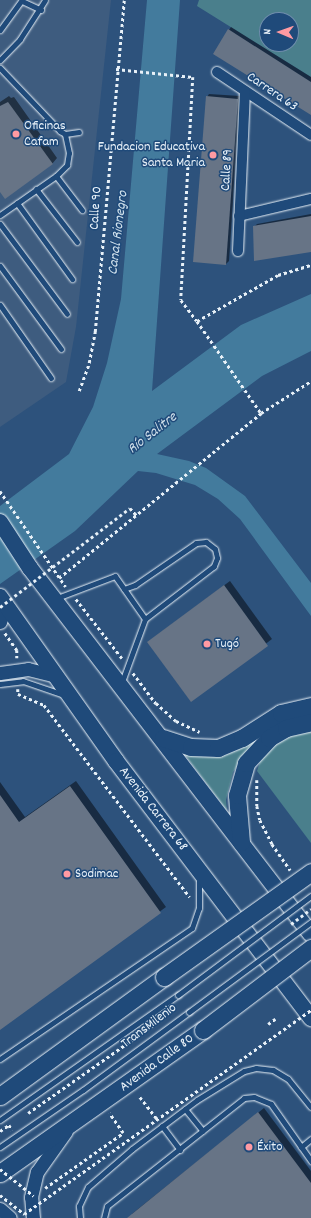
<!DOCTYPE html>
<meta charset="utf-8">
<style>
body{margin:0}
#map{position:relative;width:311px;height:1218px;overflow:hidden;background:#2d527c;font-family:Dekko,sans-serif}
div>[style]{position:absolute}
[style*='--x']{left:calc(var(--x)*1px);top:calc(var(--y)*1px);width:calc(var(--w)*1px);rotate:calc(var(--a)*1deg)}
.built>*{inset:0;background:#3e5c7f}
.green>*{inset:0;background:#4a7f8c}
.water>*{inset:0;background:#437b9d}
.shadow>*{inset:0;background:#0007}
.building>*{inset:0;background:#677486}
.path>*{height:2.5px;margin-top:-1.25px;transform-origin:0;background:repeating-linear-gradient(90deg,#e8f1f8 0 3px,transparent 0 6px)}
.roads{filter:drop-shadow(0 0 1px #e8f1f8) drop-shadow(0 0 1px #e8f1f8)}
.service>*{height:5px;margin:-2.5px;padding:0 2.5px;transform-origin:2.5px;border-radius:2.5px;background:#1f4a7a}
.minor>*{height:10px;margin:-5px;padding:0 5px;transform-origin:5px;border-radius:5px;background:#1f4a7a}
.tertiary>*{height:13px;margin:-6.5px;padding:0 6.5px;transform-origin:6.5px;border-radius:6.5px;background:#1f4a7a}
.primary>*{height:16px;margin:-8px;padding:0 8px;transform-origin:8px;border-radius:8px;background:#1f4a7a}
.trunk>*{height:17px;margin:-8.5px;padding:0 8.5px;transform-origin:8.5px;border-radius:8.5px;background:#1f4a7a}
.path-bridge>*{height:2.5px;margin-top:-1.25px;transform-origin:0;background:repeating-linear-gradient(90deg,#e8f1f8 0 3px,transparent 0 6px)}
.bridges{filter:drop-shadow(0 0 1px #e8f1f8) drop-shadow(0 0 1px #e8f1f8)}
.service-bridge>*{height:5px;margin:-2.5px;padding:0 2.5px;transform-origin:2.5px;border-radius:2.5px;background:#1f4a7a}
.trunk-bridge>*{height:17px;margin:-8.5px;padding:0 8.5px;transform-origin:8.5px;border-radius:8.5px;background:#1f4a7a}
.dots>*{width:11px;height:11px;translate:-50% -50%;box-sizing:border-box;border:2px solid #1f4a7a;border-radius:50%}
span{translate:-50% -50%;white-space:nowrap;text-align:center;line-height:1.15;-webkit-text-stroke:3px #1f4a7a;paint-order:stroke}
.street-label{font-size:14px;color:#e8f1f8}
.poi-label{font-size:14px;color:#e8f1f8}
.left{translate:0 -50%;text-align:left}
.right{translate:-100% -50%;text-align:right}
.water-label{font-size:15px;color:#cfdfea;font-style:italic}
.north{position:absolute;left:259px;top:12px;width:40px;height:40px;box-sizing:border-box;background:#1f4a7a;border:1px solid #6f8dac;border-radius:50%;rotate:272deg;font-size:11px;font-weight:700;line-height:16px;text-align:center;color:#e8f1f8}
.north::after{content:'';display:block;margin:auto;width:14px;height:18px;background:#ff9aa2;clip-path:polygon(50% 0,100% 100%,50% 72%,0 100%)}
</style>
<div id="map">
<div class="built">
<i style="clip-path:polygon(0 0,111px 0,76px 327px,66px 382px,0 427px)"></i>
</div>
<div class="green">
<i style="clip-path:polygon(evenodd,199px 0,311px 0,311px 77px,197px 6px,199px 0,267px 20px,291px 20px,291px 44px,267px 44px,267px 20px)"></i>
<i style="clip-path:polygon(311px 730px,311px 843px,257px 771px,263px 753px,284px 737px)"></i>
<i style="clip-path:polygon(258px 739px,233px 772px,226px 800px,227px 811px,179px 747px,223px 753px)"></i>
</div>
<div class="water">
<i style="clip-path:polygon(147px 0,180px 0,152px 391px,241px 325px,311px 294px,311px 351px,262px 376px,157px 454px,189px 461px,206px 468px,245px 496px,311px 583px,311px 616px,240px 519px,218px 499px,195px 485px,156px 473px,138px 471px,75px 531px,0 584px,0 506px,69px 454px,93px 407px,107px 363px,121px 299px)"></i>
</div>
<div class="shadow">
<i style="clip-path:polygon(231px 27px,311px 77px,311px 113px,229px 30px)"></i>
<i style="clip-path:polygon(209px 94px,240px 96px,229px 261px,226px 264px,207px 97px)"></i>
<i style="clip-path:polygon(9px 96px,11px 98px,14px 97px,57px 158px,52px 164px,0 190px,0 102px)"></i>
<i style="clip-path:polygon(311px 214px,311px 250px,254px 227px,257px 224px)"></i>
<i style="clip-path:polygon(230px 581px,272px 639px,191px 701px,148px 642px)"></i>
<i style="clip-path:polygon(76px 781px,166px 907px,0 1029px,0 782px,25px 817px)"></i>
<i style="clip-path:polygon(264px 1108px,311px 1171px,311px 1218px,135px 1218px,132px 1214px,138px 1209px)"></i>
</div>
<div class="building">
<i style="clip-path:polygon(228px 29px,311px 82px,311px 115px,213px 54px)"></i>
<i style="clip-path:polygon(206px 96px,238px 99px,226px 265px,193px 262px)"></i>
<i style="clip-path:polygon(8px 102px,53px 164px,5px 199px,0 192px,0 106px)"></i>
<i style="clip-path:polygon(311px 216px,311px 252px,254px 261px,253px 226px)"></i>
<i style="clip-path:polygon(224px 585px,268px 646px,191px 702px,147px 642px)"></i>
<i style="clip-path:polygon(70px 786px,161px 913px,0 1030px,0 795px,19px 822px)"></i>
<i style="clip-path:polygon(258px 1112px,311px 1183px,311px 1218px,127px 1218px)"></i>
</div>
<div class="path">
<i style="--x:116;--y:69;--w:77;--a:5.9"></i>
<i style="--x:193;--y:77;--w:223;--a:93.1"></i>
<i style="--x:181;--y:300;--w:26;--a:53"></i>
<i style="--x:197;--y:321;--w:93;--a:-29.6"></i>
<i style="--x:278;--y:275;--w:34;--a:-17"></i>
<i style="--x:197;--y:321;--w:112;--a:55.2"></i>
<i style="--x:79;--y:391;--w:30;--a:-70"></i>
<i style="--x:89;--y:363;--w:32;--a:-79"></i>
<i style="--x:95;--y:332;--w:333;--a:-85"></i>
<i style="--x:0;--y:491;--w:116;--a:55.5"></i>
<i style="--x:130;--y:508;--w:12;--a:48"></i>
<i style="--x:59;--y:578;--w:261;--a:-39.2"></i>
<i style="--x:261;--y:413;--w:59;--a:-32.6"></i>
<i style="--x:76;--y:599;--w:75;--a:52.1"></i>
<i style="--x:5;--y:633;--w:21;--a:55"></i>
<i style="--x:17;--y:650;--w:8;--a:90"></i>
<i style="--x:133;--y:673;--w:38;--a:53"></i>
<i style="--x:156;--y:703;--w:27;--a:42"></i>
<i style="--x:176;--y:721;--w:26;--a:25"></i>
<i style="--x:18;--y:689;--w:5;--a:90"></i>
<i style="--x:18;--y:694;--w:28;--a:23"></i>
<i style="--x:44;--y:705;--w:241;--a:52.8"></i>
<i style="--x:257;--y:780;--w:26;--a:90"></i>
<i style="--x:257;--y:806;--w:14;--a:78"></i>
<i style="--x:260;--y:820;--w:27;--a:63"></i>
<i style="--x:272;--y:844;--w:32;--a:55"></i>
<i style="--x:268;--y:1024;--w:9;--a:-36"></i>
<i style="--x:140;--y:1097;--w:29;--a:52"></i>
<i style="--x:28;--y:1113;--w:153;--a:-35.1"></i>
<i style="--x:0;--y:1131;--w:11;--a:-34"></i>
<i style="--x:9;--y:1125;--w:6;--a:59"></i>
<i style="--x:45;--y:1188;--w:95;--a:-35.2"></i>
<i style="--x:123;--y:1133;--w:24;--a:-125"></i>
</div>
<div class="roads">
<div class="service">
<i style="--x:22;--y:1;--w:21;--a:25"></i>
<i style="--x:0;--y:30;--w:37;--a:-54"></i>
<i style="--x:0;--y:60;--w:29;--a:-46"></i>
<i style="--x:20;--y:39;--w:46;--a:-57.3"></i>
<i style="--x:0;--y:68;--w:87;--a:46.4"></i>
<i style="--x:60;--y:131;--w:6;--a:31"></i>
<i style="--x:65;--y:134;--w:14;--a:-8"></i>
<i style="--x:56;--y:176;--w:43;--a:52.6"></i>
<i style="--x:36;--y:189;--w:67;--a:52.3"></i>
<i style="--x:17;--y:203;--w:94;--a:54.1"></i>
<i style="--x:0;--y:215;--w:68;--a:-34.9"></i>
<i style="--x:56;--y:176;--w:16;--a:-45"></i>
<i style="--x:67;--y:165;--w:12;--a:-81"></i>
<i style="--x:69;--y:153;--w:19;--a:-102"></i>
<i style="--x:0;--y:224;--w:112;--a:53.3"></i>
<i style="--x:0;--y:266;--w:103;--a:53.7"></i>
<i style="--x:0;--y:305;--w:89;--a:55.1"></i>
<i style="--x:124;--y:589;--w:12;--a:-20"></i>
<i style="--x:135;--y:585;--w:74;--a:-34.5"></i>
<i style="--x:196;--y:543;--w:10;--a:-6"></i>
<i style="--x:206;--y:542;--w:11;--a:38"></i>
<i style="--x:215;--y:549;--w:9;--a:77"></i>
<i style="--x:217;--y:558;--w:9;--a:111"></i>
<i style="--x:214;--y:566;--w:87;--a:142.5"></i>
<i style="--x:57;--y:598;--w:62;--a:-20.8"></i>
<i style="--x:115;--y:576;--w:52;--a:55.1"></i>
<i style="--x:145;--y:619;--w:67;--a:110.1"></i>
<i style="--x:0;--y:684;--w:23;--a:-7"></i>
<i style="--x:23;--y:681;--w:43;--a:18.9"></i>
<i style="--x:0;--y:1059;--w:232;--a:-34.3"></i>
<i style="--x:192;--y:928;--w:21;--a:-71"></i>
<i style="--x:199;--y:908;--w:30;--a:-90"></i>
<i style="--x:185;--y:1109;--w:28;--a:51"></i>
<i style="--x:0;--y:1120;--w:218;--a:-35.1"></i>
<i style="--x:162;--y:1126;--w:30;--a:53"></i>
<i style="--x:0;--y:1147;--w:101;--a:-34.5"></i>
<i style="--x:83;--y:1090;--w:132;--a:-36.3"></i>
<i style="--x:301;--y:1147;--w:13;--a:-39"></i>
<i style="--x:80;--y:1218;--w:12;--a:-95"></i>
<i style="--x:79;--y:1206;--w:21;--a:-65"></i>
<i style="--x:88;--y:1187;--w:58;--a:-40.8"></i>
<i style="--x:132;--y:1149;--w:81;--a:-37"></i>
<i style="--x:197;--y:1100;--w:55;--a:-31.7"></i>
<i style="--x:244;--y:1071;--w:12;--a:-14"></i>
<i style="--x:256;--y:1068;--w:17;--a:7"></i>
<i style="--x:273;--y:1070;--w:17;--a:31"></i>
<i style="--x:288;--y:1079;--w:36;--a:51"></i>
<i style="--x:104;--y:1218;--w:12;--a:-76"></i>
<i style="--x:107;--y:1206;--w:174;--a:-38.2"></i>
<i style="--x:244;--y:1098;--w:10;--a:-6"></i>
<i style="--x:254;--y:1097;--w:18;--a:22"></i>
<i style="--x:271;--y:1104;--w:70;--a:54.9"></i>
</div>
<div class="minor">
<i style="--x:217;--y:72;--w:113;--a:33.8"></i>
<i style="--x:239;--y:216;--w:74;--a:-13.3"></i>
<i style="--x:238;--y:251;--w:160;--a:-87.5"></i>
</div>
<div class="tertiary">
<i style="--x:0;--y:622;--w:18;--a:-71"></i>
<i style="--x:0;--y:673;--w:28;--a:-8"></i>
<i style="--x:28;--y:669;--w:29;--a:14"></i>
<i style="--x:0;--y:1209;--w:13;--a:42"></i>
<i style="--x:33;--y:1218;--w:21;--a:-95"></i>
<i style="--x:31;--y:1197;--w:26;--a:-77"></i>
<i style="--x:37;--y:1172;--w:50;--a:-54.7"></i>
</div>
<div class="primary">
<i style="--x:0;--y:522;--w:55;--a:56.9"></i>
<i style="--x:30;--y:568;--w:461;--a:52.5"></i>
<i style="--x:0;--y:597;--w:201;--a:54.7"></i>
<i style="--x:116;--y:761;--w:323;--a:52.8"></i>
</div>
<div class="trunk">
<i style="--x:163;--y:738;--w:29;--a:18"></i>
<i style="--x:191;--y:747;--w:27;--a:2"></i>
<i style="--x:218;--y:748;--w:26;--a:-23"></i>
<i style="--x:242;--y:738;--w:46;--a:-32.7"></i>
<i style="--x:281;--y:713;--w:31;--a:-13"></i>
<i style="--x:241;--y:842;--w:47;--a:-94.9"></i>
<i style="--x:237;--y:795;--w:33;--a:-74"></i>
<i style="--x:246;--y:763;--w:34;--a:-47"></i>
<i style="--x:269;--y:738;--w:20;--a:-30"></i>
<i style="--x:286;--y:728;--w:26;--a:-13"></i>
<i style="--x:0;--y:1096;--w:203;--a:-36"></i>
<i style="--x:0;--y:1173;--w:248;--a:-35.2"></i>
</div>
</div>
<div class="path-bridge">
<i style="--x:0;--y:607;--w:163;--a:-37.3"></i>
<i style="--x:291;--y:924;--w:25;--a:-37"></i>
<i style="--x:0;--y:1169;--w:43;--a:38.5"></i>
<i style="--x:0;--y:1195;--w:31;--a:38"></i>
<i style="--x:24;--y:1214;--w:352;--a:-35.4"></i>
</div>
<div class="bridges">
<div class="service-bridge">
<i style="--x:178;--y:995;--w:166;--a:-36.7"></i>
<i style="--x:189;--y:1012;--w:152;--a:-36.4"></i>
</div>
<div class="trunk-bridge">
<i style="--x:164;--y:977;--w:181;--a:-35.5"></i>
<i style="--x:203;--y:1030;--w:136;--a:-37.2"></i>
</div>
</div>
<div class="dots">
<i style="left:16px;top:134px;background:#ff9aa2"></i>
<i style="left:213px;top:155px;background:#ff9aa2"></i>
<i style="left:207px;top:644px;background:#ff9aa2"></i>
<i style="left:67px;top:874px;background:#ff9aa2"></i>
<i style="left:249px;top:1147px;background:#ff9aa2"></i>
</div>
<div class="street-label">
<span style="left:272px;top:92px;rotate:34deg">Carrera 63</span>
<span style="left:227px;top:170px;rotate:-87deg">Calle 89</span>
<span style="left:96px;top:208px;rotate:-86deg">Calle 90</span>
<span style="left:153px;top:809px;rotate:52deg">Avenida Carrera 68</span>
<span style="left:149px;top:1026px;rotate:-37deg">TransMilenio</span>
<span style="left:157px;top:1063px;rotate:-36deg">Avenida Calle 80</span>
</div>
<div class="poi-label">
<span class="left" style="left:24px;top:134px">Oficinas<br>Cafam</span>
<span class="right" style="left:205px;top:155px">Fundacion Educativa<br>Santa Maria</span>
<span class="left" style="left:215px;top:644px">Tugó</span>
<span class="left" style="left:75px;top:874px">Sodimac</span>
<span class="left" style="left:257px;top:1147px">Éxito</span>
</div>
<div class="water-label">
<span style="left:119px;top:233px;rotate:-83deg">Canal Rionegro</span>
<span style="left:153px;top:434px;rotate:-38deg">Río Salitre</span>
</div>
<div class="north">N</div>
</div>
